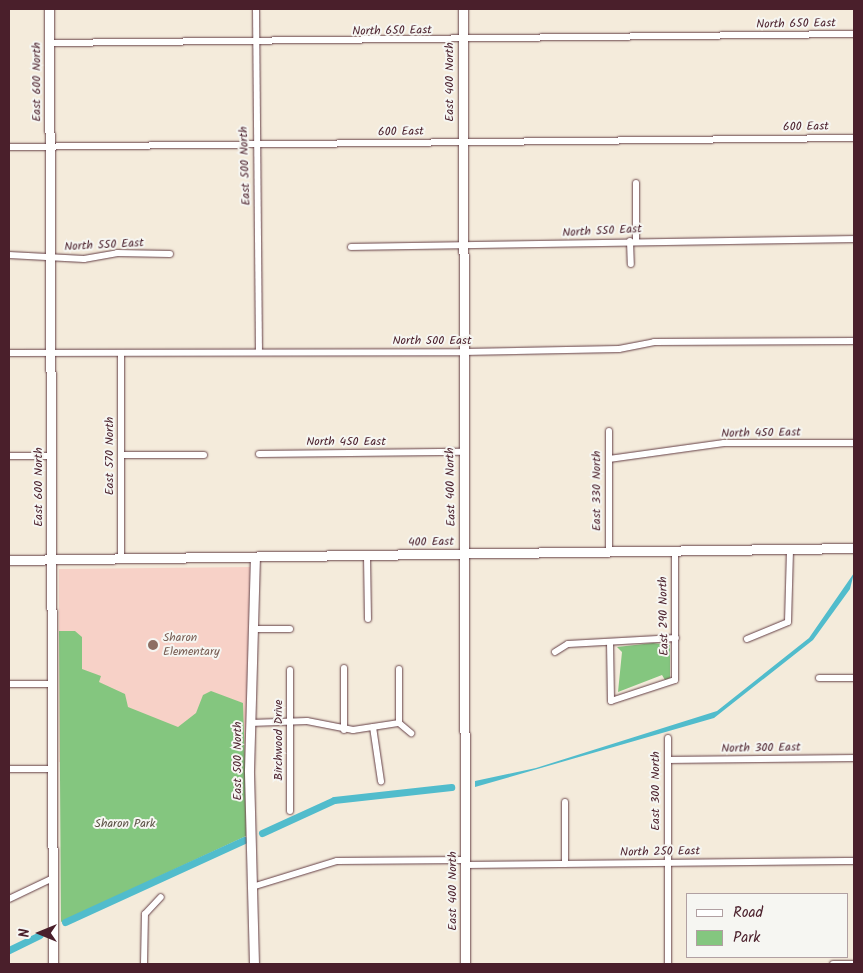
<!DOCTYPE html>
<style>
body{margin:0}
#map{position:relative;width:863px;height:973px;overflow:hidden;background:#f4ebdb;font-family:Kalam,sans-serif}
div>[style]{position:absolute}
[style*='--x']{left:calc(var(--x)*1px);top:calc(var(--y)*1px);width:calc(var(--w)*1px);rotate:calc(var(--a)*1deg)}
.built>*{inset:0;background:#f7d1c7}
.green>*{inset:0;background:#84c67f}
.water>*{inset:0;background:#51bccc}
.canal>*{height:7px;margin:-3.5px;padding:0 3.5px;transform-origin:3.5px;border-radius:3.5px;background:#51bccc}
.roads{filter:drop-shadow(0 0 1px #643e45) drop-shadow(0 0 1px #643e45)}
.street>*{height:6px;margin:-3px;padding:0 3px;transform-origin:3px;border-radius:3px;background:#fff}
.secondary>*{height:9px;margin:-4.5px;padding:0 4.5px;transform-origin:4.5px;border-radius:4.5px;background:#fff}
.dots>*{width:14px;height:14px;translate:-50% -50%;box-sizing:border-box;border:2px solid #f6f6f2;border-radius:50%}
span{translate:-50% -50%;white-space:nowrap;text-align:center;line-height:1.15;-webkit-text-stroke:4px #f6f6f2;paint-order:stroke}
.street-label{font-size:12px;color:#4a1f2b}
.education-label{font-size:12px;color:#785e54}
.left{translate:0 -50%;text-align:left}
.park-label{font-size:12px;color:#5b5144}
.frame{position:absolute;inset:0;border:10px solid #4a1f2b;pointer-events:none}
.legend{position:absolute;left:686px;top:893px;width:162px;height:65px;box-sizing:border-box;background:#f6f6f2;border:1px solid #b1a0a2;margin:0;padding:6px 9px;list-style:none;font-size:15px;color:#4a1f2b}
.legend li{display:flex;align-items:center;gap:10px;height:25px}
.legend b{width:25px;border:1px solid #b1a0a2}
.north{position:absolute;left:15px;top:908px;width:50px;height:50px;-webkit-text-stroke:4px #f6f6f2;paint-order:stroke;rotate:270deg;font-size:14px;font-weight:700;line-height:20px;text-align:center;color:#4a1f2b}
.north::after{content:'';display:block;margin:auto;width:18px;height:22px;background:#4a1f2b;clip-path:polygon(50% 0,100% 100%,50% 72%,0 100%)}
</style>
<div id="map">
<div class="built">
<i style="clip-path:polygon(250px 567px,245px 763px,59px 762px,59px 569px)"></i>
</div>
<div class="green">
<i style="clip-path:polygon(59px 631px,75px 631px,82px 637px,82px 669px,101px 676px,99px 682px,125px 694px,128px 707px,178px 727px,196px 713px,203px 695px,211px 691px,243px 703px,245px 763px,246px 836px,61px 922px)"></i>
<i style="clip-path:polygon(653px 643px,670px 645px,670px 678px,665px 680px,662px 675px,618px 692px,622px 652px,617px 647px)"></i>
</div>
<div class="water">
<i style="clip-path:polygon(854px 573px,850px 589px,813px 640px,714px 718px,475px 787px,475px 781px,536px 768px,717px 711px,809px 638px)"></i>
</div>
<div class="canal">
<i style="--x:262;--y:833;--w:79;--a:-24.6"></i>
<i style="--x:334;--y:800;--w:118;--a:-6.3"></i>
<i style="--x:65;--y:922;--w:197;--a:-24.6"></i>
<i style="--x:9;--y:950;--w:34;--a:-26"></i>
</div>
<div class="roads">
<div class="street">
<i style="--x:256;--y:9;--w:342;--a:89.5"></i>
<i style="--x:49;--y:43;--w:805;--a:-0.64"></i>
<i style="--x:9;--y:147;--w:845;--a:-0.61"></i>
<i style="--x:636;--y:183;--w:57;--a:90"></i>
<i style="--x:630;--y:241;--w:23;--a:88"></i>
<i style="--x:351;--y:247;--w:503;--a:-0.91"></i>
<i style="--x:9;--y:255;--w:75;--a:3.1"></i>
<i style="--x:84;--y:259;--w:34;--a:-10"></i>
<i style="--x:117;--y:253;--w:53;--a:1.1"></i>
<i style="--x:9;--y:353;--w:454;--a:-0.1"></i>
<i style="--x:463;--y:352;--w:156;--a:-1.1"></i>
<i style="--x:619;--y:349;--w:36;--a:-11"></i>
<i style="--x:654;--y:342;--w:200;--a:-0.3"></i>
<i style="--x:121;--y:353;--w:206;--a:90"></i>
<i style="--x:609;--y:431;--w:121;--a:90"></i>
<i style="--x:259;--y:454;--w:204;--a:-0.6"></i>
<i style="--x:121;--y:455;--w:83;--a:0"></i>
<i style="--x:9;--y:456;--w:42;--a:0"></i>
<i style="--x:609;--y:459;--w:116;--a:-7.9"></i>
<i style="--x:724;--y:443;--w:130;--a:0"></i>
<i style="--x:367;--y:556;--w:63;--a:89.1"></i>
<i style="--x:254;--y:629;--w:36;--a:0"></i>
<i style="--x:747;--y:639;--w:44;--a:-22.5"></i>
<i style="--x:788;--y:622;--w:73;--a:-88.4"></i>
<i style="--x:610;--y:643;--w:58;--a:89"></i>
<i style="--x:611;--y:701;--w:67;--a:-18.2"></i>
<i style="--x:675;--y:680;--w:129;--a:-90"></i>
<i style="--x:555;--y:652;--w:15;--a:-32"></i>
<i style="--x:568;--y:644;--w:108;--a:-3.2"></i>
<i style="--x:290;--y:670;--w:141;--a:90"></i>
<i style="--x:819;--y:678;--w:35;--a:0"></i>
<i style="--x:9;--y:684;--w:43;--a:0"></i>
<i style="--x:250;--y:723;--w:57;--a:-2"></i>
<i style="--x:307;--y:721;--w:47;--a:11.1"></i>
<i style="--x:353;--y:730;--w:47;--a:-8.7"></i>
<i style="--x:399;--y:723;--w:16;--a:40"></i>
<i style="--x:399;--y:723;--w:54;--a:-90"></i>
<i style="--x:373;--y:727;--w:55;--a:81.6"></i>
<i style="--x:344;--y:730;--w:62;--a:-90"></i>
<i style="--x:668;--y:760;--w:186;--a:-0.6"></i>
<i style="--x:9;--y:769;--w:44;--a:0"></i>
<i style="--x:565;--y:802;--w:62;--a:90"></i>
<i style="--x:465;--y:865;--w:389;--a:-0.6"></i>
<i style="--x:252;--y:887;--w:89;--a:-17"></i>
<i style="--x:337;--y:861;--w:128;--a:-0.4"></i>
<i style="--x:9;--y:899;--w:49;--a:-25.5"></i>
<i style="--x:144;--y:964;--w:50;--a:-88.9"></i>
<i style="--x:145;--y:914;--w:23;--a:-47"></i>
<i style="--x:668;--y:964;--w:226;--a:-90"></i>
<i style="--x:833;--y:964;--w:21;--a:0"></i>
</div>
<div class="secondary">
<i style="--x:49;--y:9;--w:955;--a:89.76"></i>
<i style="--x:463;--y:9;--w:955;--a:89.88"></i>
<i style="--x:9;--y:560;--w:845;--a:-0.81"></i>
<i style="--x:254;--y:964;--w:194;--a:-91.5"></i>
<i style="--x:249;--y:770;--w:213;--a:-88.4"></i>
</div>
</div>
<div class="dots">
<i style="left:153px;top:645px;background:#8d6e63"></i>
</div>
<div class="street-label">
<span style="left:796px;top:24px;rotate:-1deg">North 650 East</span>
<span style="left:392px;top:31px;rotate:-1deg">North 650 East</span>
<span style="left:37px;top:82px;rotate:-90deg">East 600 North</span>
<span style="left:450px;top:82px;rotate:-90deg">East 400 North</span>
<span style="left:806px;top:127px;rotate:-1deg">600 East</span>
<span style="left:401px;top:132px;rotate:-1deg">600 East</span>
<span style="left:245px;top:166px;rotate:-92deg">East 500 North</span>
<span style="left:602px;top:231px;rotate:-3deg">North 550 East</span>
<span style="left:104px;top:245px;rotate:-3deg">North 550 East</span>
<span style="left:432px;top:341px">North 500 East</span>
<span style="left:761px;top:433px;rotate:-1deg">North 450 East</span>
<span style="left:346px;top:442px">North 450 East</span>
<span style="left:110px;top:456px;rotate:-90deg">East 570 North</span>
<span style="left:39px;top:487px;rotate:-90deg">East 600 North</span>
<span style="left:451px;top:487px;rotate:-91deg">East 400 North</span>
<span style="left:597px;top:491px;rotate:-90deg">East 330 North</span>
<span style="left:431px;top:542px;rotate:-1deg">400 East</span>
<span style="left:664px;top:616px;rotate:-91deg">East 290 North</span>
<span style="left:279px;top:740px;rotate:-90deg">Birchwood Drive</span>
<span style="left:761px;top:748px;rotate:-1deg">North 300 East</span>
<span style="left:238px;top:761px;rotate:-90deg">East 500 North</span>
<span style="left:656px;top:791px;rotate:-90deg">East 300 North</span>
<span style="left:660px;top:852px;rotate:-1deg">North 250 East</span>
<span style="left:453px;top:891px;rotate:-90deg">East 400 North</span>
</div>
<div class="education-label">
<span class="left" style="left:163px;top:645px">Sharon<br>Elementary</span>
</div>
<div class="park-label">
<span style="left:125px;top:824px">Sharon Park</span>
</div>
<div class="frame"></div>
<ul class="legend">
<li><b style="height:6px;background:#fff"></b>Road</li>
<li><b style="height:14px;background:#84c67f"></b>Park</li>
</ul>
<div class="north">N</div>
</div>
